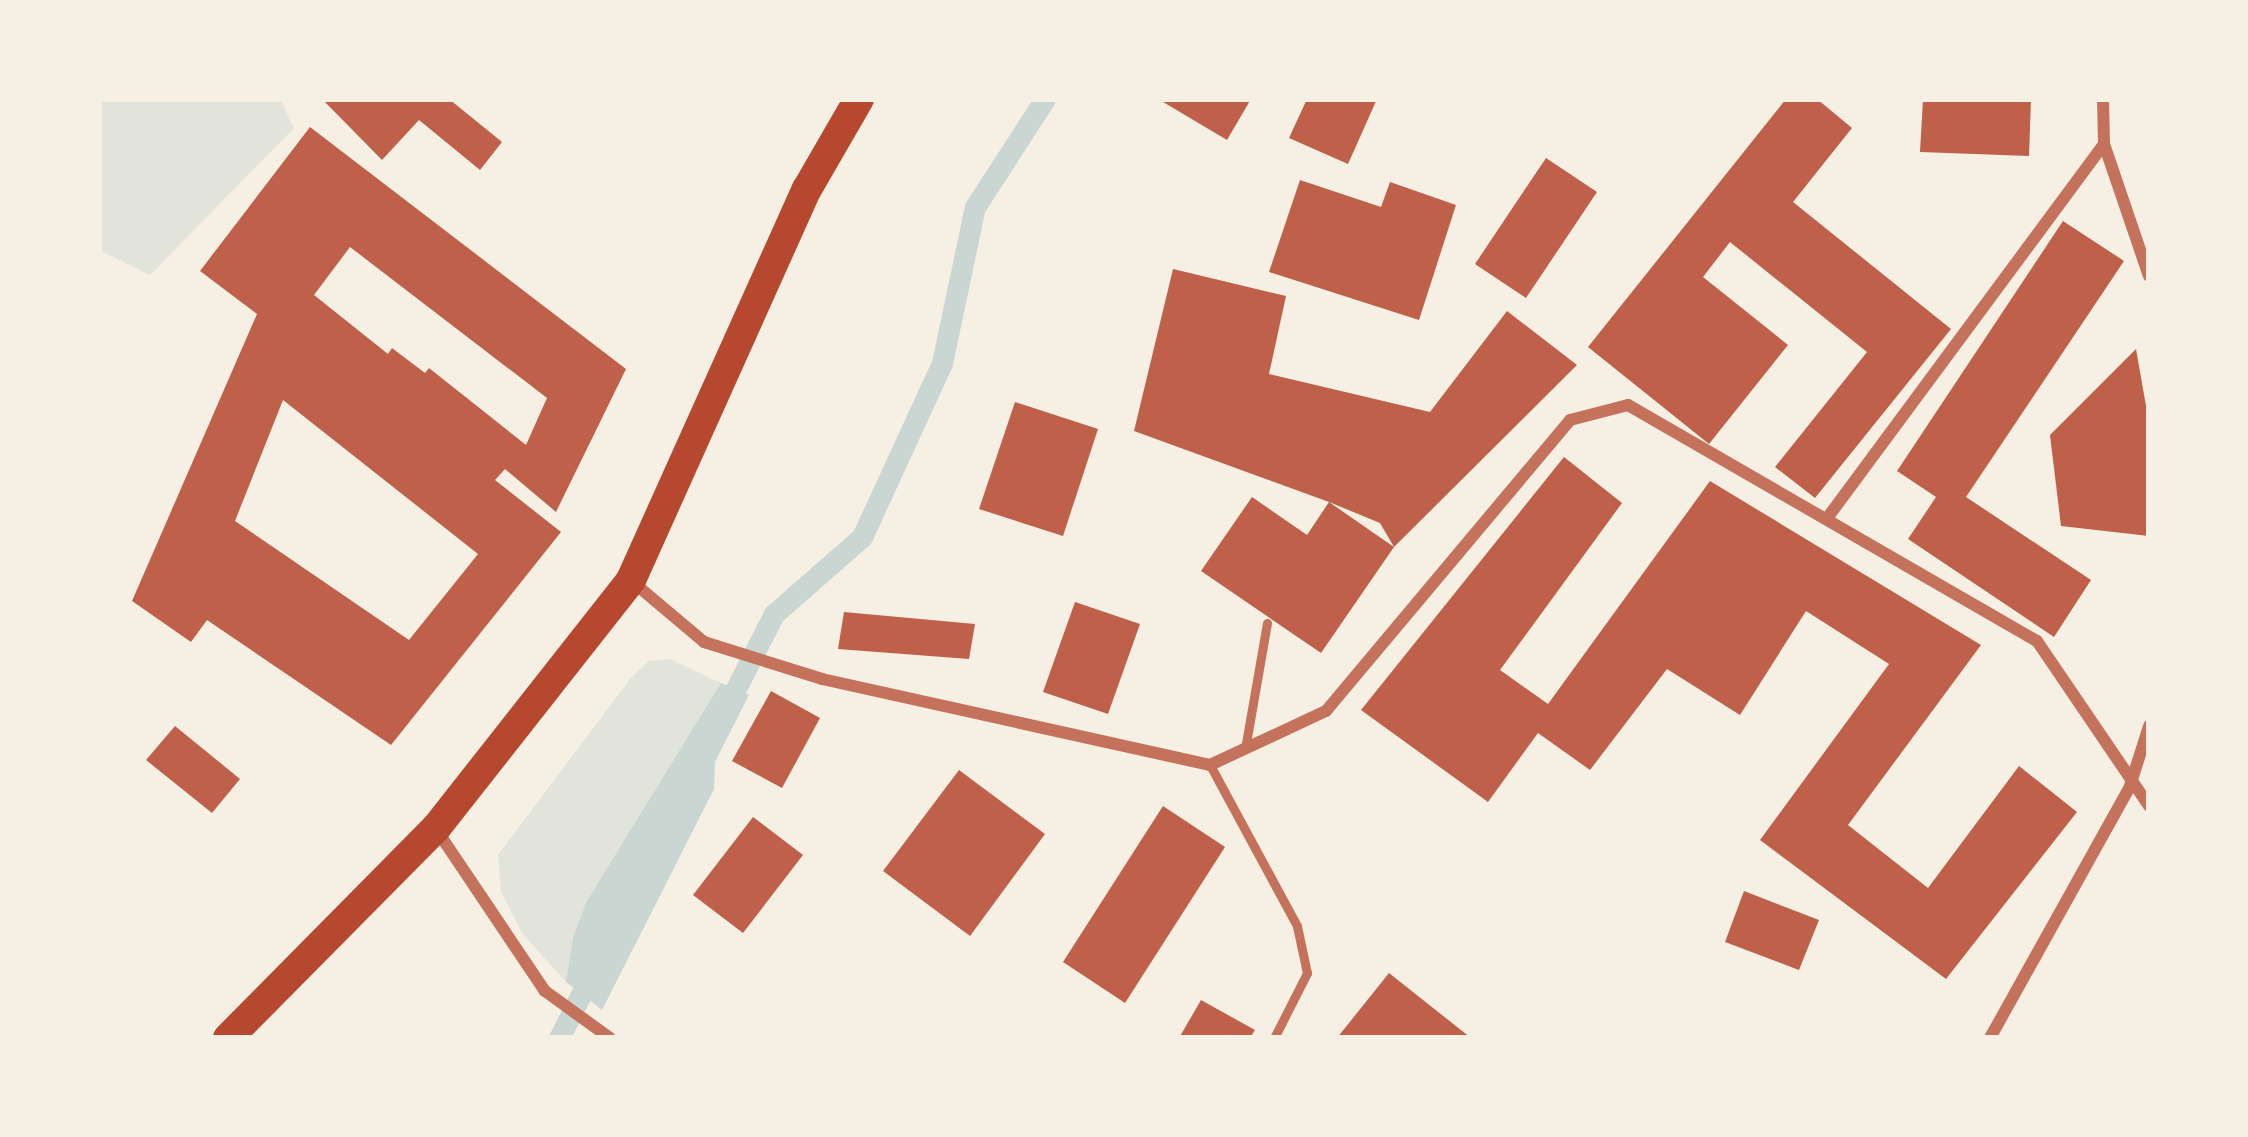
<!DOCTYPE html>
<style>
body{margin:0}
#map{position:relative;width:2248px;height:1137px;overflow:hidden;background:#f6efe4;font-family:"DM Sans",sans-serif}
div>[style]{position:absolute}
[style*='--x']{left:calc(var(--x)*1px);top:calc(var(--y)*1px);width:calc(var(--w)*1px);rotate:calc(var(--a)*1deg)}
.green>*{inset:0;background:#e2e4dc}
.water>*{inset:0;background:#c9d6d2}
.stream>*{height:21px;margin:-10.5px;padding:0 10.5px;transform-origin:10.5px;border-radius:10.5px;background:#c9d6d2}
.building>*{inset:0;background:#bf614a}
.service>*{height:9px;margin:-4.5px;padding:0 4.5px;transform-origin:4.5px;border-radius:4.5px;background:#c5725c}
.minor>*{height:12px;margin:-6px;padding:0 6px;transform-origin:6px;border-radius:6px;background:#c5725c}
.primary>*{height:30px;margin:-15px;padding:0 15px;transform-origin:15px;border-radius:15px;background:#b5482f}
span{translate:-50% -50%;white-space:nowrap;text-align:center;line-height:1.15;-webkit-text-stroke:12px #f6efe4;paint-order:stroke}
.frame{position:absolute;inset:0;border:102px solid #f6efe4;pointer-events:none}
</style>
<div id="map">
<div class="green">
<i style="clip-path:polygon(99px 99px,280px 99px,294px 128px,150px 275px,99px 250px)"></i>
<i style="clip-path:polygon(670px 659px,721px 683px,573px 937px,566px 982px,522px 933px,501px 892px,498px 855px,631px 678px,649px 661px)"></i>
</div>
<div class="water">
<i style="clip-path:polygon(721px 683px,749px 695px,715px 762px,714px 789px,602px 1010px,566px 982px,573px 937px,587px 901px)"></i>
</div>
<div class="stream">
<i style="--x:724;--y:712;--w:110;--a:-63"></i>
<i style="--x:774;--y:614;--w:117;--a:-41.2"></i>
<i style="--x:862;--y:537;--w:192;--a:-65.3"></i>
<i style="--x:942;--y:363;--w:159;--a:-78.1"></i>
<i style="--x:975;--y:207;--w:129;--a:-57.1"></i>
<i style="--x:559;--y:1038;--w:75;--a:-63.1"></i>
</div>
<div class="building">
<i style="clip-path:polygon(322px 99px,449px 99px,502px 142px,480px 170px,419px 120px,382px 160px)"></i>
<i style="clip-path:polygon(1158px 99px,1251px 99px,1227px 140px)"></i>
<i style="clip-path:polygon(1307px 99px,1377px 99px,1348px 164px,1289px 138px)"></i>
<i style="clip-path:polygon(1786px 99px,1817px 99px,1852px 128px,1793px 202px,1951px 329px,1815px 498px,1775px 467px,1867px 352px,1730px 242px,1703px 277px,1788px 345px,1709px 444px,1588px 347px)"></i>
<i style="clip-path:polygon(1923px 99px,2031px 99px,2029px 156px,1920px 152px)"></i>
<i style="clip-path:polygon(evenodd,310px 127px,626px 369px,556px 512px,505px 469px,495px 480px,561px 532px,391px 745px,207px 620px,191px 642px,132px 601px,257px 314px,200px 271px,310px 127px,350px 247px,547px 398px,526px 445px,429px 368px,425px 373px,392px 348px,388px 354px,314px 295px,350px 247px,310px 127px,283px 400px,478px 554px,409px 640px,235px 521px,283px 400px)"></i>
<i style="clip-path:polygon(1546px 158px,1597px 192px,1526px 298px,1475px 264px)"></i>
<i style="clip-path:polygon(1300px 180px,1381px 207px,1390px 182px,1456px 205px,1419px 320px,1269px 272px)"></i>
<i style="clip-path:polygon(2063px 221px,2124px 261px,1966px 497px,2091px 580px,2054px 637px,1908px 539px,1936px 497px,1897px 471px)"></i>
<i style="clip-path:polygon(1173px 269px,1286px 296px,1269px 374px,1430px 412px,1507px 311px,1577px 365px,1394px 547px,1380px 523px,1329px 502px,1394px 547px,1321px 653px,1201px 571px,1252px 497px,1307px 535px,1329px 502px,1134px 431px)"></i>
<i style="clip-path:polygon(2136px 349px,2149px 423px,2149px 536px,2061px 526px,2050px 435px)"></i>
<i style="clip-path:polygon(1015px 402px,1098px 429px,1063px 536px,979px 509px)"></i>
<i style="clip-path:polygon(1564px 457px,1622px 503px,1500px 670px,1548px 704px,1710px 481px,1981px 645px,1848px 825px,1928px 888px,2019px 766px,2077px 812px,1946px 979px,1760px 840px,1889px 664px,1806px 611px,1740px 715px,1667px 669px,1590px 770px,1538px 733px,1488px 802px,1361px 710px)"></i>
<i style="clip-path:polygon(1075px 602px,1140px 624px,1108px 714px,1043px 692px)"></i>
<i style="clip-path:polygon(844px 612px,975px 624px,969px 659px,838px 649px)"></i>
<i style="clip-path:polygon(771px 691px,820px 718px,782px 788px,732px 761px)"></i>
<i style="clip-path:polygon(175px 726px,240px 779px,212px 813px,146px 760px)"></i>
<i style="clip-path:polygon(959px 770px,1045px 834px,970px 936px,883px 871px)"></i>
<i style="clip-path:polygon(1163px 806px,1225px 847px,1125px 1003px,1063px 962px)"></i>
<i style="clip-path:polygon(753px 817px,803px 855px,743px 933px,693px 895px)"></i>
<i style="clip-path:polygon(1744px 891px,1819px 920px,1799px 970px,1725px 942px)"></i>
<i style="clip-path:polygon(1389px 973px,1471px 1038px,1337px 1038px)"></i>
<i style="clip-path:polygon(1201px 1000px,1255px 1030px,1250px 1038px,1179px 1038px)"></i>
</div>
<div class="service">
<i style="--x:1245;--y:749;--w:128;--a:-80.1"></i>
<i style="--x:1210;--y:765;--w:183;--a:61.6"></i>
<i style="--x:1297;--y:926;--w:48;--a:78"></i>
<i style="--x:1307;--y:973;--w:73;--a:116.9"></i>
</div>
<div class="minor">
<i style="--x:2103;--y:99;--w:45;--a:88.7"></i>
<i style="--x:2104;--y:144;--w:139;--a:71.2"></i>
<i style="--x:1828;--y:517;--w:464;--a:-53.5"></i>
<i style="--x:634;--y:583;--w:92;--a:40.1"></i>
<i style="--x:704;--y:642;--w:124;--a:17.4"></i>
<i style="--x:822;--y:679;--w:397;--a:12.5"></i>
<i style="--x:1210;--y:765;--w:128;--a:-25"></i>
<i style="--x:1326;--y:711;--w:380;--a:-50"></i>
<i style="--x:1570;--y:420;--w:60;--a:-14.5"></i>
<i style="--x:1628;--y:405;--w:472;--a:30"></i>
<i style="--x:2037;--y:641;--w:199;--a:55.8"></i>
<i style="--x:436;--y:829;--w:195;--a:56.1"></i>
<i style="--x:545;--y:991;--w:80;--a:35.9"></i>
<i style="--x:1990;--y:1038;--w:288;--a:-60.9"></i>
<i style="--x:2130;--y:786;--w:63;--a:-72.4"></i>
</div>
<div class="primary">
<i style="--x:228;--y:1038;--w:296;--a:-45.3"></i>
<i style="--x:436;--y:828;--w:315;--a:-51.8"></i>
<i style="--x:631;--y:580;--w:429;--a:-65.8"></i>
<i style="--x:807;--y:189;--w:104;--a:-60"></i>
</div>
<div class="frame"></div>
</div>
